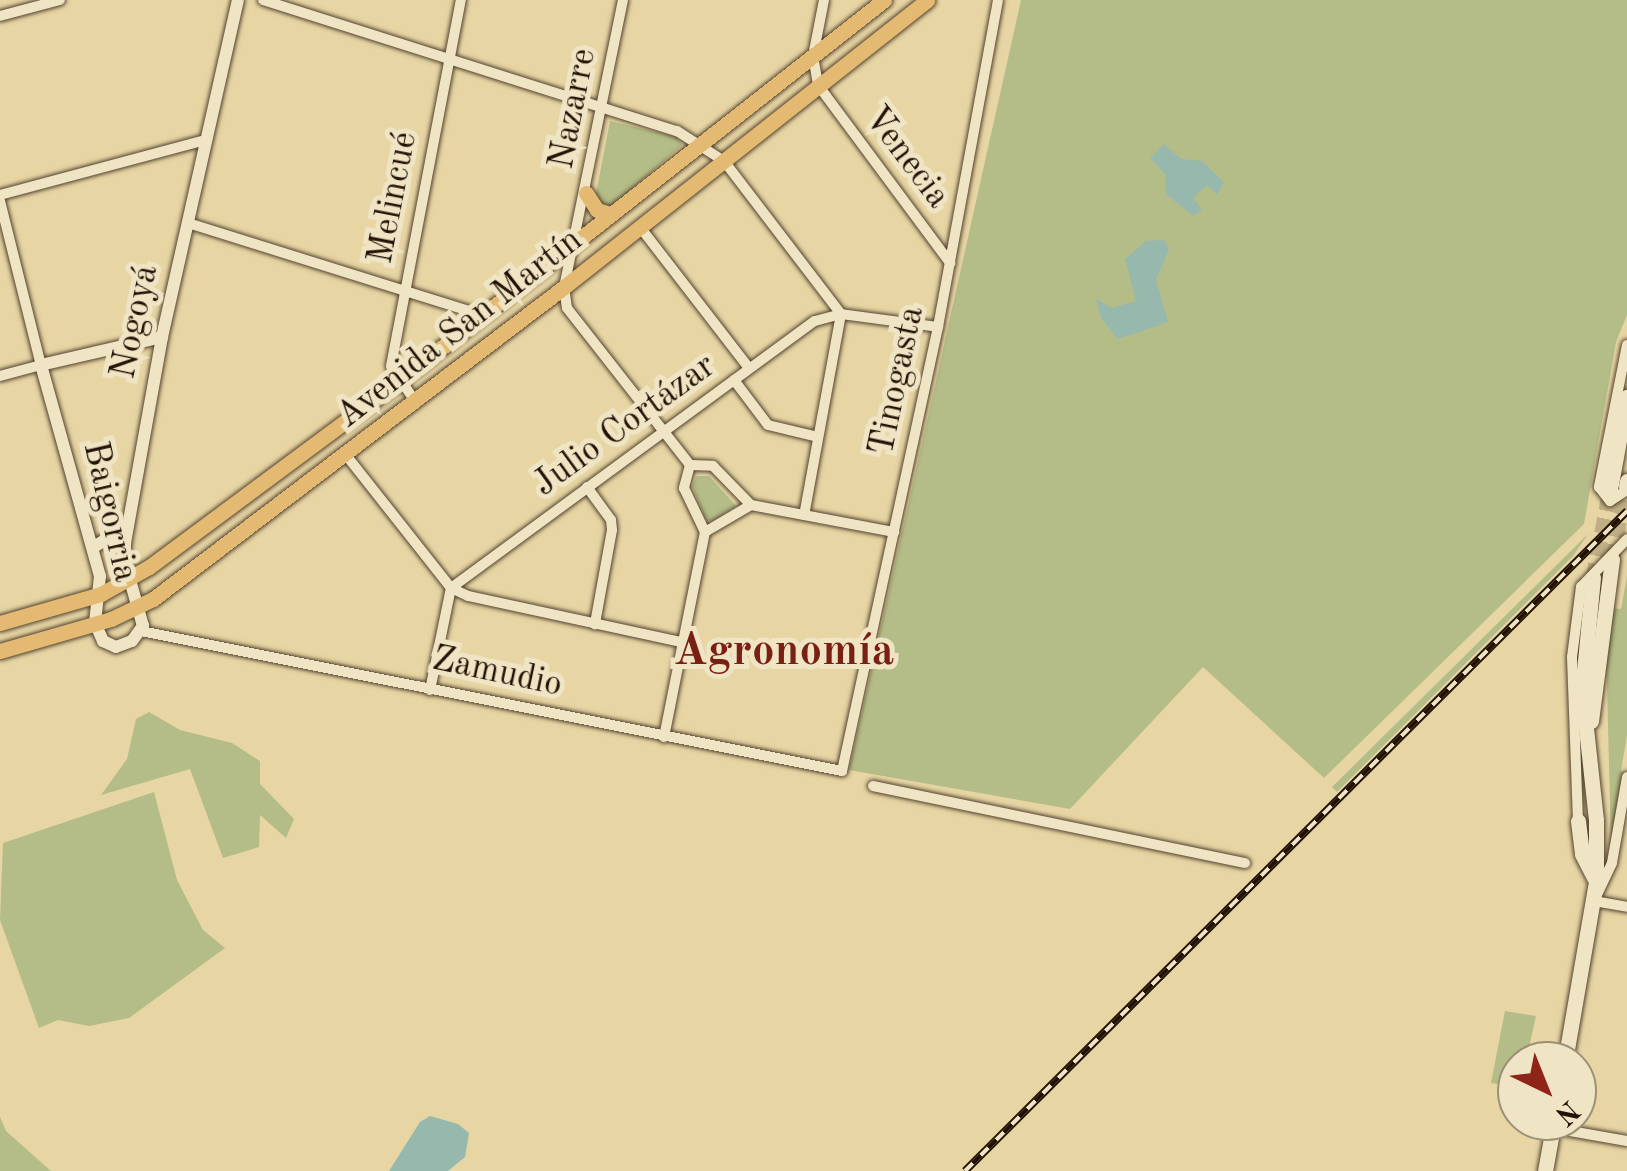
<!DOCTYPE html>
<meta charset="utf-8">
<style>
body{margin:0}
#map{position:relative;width:1627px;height:1171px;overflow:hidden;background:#e7d5a4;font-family:"Old Standard TT",serif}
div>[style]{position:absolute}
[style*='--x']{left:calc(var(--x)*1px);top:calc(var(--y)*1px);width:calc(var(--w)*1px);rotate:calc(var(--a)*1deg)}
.green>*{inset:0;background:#b4bd87}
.water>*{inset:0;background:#97b8ac}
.secondary-tunnel>*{height:15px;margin-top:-7.5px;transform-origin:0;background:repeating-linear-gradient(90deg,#c0ae84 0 15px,transparent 0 23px)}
.roads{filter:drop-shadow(0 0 2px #53432e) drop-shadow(0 0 2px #53432e)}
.minor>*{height:10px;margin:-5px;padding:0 5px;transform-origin:5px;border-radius:5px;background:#efe4c4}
.tertiary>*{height:12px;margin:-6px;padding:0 6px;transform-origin:6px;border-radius:6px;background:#efe4c4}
.secondary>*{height:15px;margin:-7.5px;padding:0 7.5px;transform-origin:7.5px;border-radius:7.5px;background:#efe4c4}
.primary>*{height:15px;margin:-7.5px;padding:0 7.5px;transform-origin:7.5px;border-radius:7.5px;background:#e4ba72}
.rail>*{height:8px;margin-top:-4px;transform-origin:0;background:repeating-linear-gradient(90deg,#efe4c4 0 11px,#221206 0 22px);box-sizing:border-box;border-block:2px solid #221206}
span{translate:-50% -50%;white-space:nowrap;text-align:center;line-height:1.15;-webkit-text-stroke:10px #efe4c4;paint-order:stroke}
.street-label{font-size:35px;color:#221206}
.district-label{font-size:45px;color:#7a1f14;font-weight:700}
.north{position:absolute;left:1497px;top:1041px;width:100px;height:100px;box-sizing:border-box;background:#efe4c4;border:2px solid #9d9078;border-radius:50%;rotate:137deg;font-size:28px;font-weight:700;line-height:40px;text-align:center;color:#221206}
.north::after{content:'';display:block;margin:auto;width:35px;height:45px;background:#8f2418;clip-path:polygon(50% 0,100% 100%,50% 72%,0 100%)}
</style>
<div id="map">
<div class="green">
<i style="clip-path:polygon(1021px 0,1627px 0,1627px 315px,1616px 342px,1584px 524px,1324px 778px,1203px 667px,1070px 809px,849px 770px)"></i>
<i style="clip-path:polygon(610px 121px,677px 137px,682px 145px,610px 208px,595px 199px)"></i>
<i style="clip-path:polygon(697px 476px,709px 476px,736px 506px,712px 521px,706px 520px,692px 486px)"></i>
<i style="clip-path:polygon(1588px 534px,1573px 556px,1337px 792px,1332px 787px)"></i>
<i style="clip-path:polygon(1627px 576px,1627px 735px,1621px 771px,1625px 772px,1611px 843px,1606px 646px,1610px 608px,1621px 609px)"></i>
<i style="clip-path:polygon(149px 712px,180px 730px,232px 743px,260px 761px,260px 784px,294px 819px,286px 838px,260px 815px,259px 847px,223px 858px,190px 769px,101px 795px,127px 759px,136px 719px)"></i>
<i style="clip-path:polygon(154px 792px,177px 880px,203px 930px,225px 948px,129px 1018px,89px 1026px,58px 1020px,39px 1028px,0 920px,3px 843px)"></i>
<i style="clip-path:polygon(1505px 1011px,1536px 1016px,1526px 1061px,1517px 1061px,1517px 1087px,1491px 1083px)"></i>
<i style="clip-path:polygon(0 1117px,6px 1131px,51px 1171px,0 1171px)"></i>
</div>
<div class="water">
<i style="clip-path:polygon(1164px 144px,1181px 159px,1202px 161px,1224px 182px,1217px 195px,1207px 185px,1193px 198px,1202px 209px,1193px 216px,1166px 194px,1165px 174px,1150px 158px)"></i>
<i style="clip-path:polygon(1164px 240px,1169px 249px,1156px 280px,1168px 322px,1118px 339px,1101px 318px,1096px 299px,1112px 308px,1136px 301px,1125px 259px,1146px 241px)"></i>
<i style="clip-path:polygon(430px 1116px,458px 1124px,469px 1133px,465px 1157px,448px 1171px,389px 1171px,420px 1122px)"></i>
</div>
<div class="secondary-tunnel">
<i style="--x:1612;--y:559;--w:74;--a:-79.1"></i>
<i style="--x:1593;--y:578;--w:85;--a:-79.1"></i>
</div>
<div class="roads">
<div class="minor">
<i style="--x:263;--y:0;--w:434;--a:17.6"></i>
<i style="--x:677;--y:131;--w:56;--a:32.6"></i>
<i style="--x:724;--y:161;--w:193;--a:52.6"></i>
<i style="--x:841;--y:314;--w:204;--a:100.4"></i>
<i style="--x:623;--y:0;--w:293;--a:101.6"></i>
<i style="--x:564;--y:287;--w:21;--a:82"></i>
<i style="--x:567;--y:308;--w:199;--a:51.9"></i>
<i style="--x:824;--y:0;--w:57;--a:101.1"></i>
<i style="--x:813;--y:56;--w:29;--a:80"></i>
<i style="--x:818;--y:85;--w:222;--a:53.4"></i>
<i style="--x:0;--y:16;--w:62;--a:-14.9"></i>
<i style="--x:0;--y:195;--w:212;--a:-15"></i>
<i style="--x:0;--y:201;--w:169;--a:76"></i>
<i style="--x:41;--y:365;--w:42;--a:165"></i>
<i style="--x:188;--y:223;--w:308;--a:17.4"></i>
<i style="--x:640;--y:227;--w:178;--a:52.3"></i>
<i style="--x:1627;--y:345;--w:145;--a:101.2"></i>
<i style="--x:1599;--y:487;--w:18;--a:52"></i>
<i style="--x:1610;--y:501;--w:20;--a:-33"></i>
<i style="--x:734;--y:380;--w:56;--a:52.9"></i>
<i style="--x:768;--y:425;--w:51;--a:13.5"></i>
<i style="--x:415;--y:401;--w:42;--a:-124.4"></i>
<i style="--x:391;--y:366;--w:373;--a:-79.2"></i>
<i style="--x:346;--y:455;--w:169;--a:51.7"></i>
<i style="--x:451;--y:588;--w:19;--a:25"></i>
<i style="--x:468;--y:596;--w:217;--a:12.2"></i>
<i style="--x:690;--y:465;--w:23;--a:2"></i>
<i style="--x:713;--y:466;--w:54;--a:45.7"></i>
<i style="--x:751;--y:505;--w:146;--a:10.7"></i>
<i style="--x:690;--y:465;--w:24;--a:105"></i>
<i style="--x:684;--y:488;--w:49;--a:64.5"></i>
<i style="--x:587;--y:487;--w:41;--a:54"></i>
<i style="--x:611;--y:520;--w:10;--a:84"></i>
<i style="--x:612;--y:530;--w:96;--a:100.3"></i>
<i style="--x:705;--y:532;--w:53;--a:-30.4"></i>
<i style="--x:141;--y:631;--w:715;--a:11.29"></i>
<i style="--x:842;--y:771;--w:454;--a:-77.8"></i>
<i style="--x:938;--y:327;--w:332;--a:-79.6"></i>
<i style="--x:430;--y:690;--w:104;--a:-78.4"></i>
<i style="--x:451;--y:588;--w:451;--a:-36.3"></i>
<i style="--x:815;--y:321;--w:27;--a:-15"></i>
<i style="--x:841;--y:314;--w:98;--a:7.6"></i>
<i style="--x:664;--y:737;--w:209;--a:-78.7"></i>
<i style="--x:1627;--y:777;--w:87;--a:99.9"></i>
<i style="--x:1612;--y:863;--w:42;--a:115.3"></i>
<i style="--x:1594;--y:901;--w:34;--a:10"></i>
<i style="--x:873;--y:786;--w:380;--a:11.7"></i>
<i style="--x:1578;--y:821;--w:164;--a:-92.1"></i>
<i style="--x:1572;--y:657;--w:71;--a:-82.7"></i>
<i style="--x:1581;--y:587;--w:66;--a:-46.2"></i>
<i style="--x:1553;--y:1128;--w:75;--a:10"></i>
</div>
<div class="tertiary">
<i style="--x:162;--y:337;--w:124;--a:167"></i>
<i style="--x:41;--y:365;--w:219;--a:74.4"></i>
<i style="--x:100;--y:576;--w:47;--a:96.1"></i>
<i style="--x:95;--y:623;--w:20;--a:66"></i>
<i style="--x:103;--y:641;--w:14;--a:25"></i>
<i style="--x:116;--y:647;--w:17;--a:-21"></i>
<i style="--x:132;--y:641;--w:19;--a:-54"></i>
<i style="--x:143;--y:626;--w:70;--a:-105.8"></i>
<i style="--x:124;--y:559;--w:16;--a:-86"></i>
<i style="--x:125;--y:543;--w:209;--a:-79.8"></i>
<i style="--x:162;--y:337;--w:345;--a:-77.3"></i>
<i style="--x:94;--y:547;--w:17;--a:-33"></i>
<i style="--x:108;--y:538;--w:18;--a:16"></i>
</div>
<div class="secondary">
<i style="--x:1626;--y:486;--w:5;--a:-79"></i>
<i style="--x:1609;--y:495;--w:100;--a:-79.6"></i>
<i style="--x:1591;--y:721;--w:163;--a:-82.6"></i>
<i style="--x:1578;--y:821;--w:33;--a:83"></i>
<i style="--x:1582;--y:854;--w:27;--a:63"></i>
<i style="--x:1565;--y:1061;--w:183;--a:-80.2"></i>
<i style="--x:1596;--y:881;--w:61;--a:-90"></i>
<i style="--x:1596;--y:820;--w:129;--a:-96.2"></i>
<i style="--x:1582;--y:692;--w:115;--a:-84.5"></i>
<i style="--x:1545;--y:1171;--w:51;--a:-79.8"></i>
</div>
<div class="primary">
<i style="--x:586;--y:193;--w:20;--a:57"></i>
<i style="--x:597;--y:210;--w:14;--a:17"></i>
<i style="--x:0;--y:623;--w:105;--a:-16"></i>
<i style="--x:101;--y:594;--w:55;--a:-29.4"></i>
<i style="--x:149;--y:567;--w:312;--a:-36.6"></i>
<i style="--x:399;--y:381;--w:617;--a:-38.15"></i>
<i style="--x:0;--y:651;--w:116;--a:-16.1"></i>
<i style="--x:111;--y:619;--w:47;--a:-25.5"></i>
<i style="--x:153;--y:599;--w:516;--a:-37.2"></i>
<i style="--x:564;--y:287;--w:463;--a:-38.3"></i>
</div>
</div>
<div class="rail">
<i style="--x:965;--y:1171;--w:935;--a:-44.91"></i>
</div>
<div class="street-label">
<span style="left:574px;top:109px;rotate:-79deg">Nazarre</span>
<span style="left:906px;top:158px;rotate:53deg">Venecia</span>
<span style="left:394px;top:198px;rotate:-79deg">Melincué</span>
<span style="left:136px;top:322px;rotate:-78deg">Nogoyá</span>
<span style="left:460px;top:329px;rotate:-38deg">Avenida San Martín</span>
<span style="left:898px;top:381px;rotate:-78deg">Tinogasta</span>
<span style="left:625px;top:426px;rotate:-36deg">Julio Cortázar</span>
<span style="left:109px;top:512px;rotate:77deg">Baigorria</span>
<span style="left:497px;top:673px;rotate:12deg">Zamudio</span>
</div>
<div class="district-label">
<span style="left:784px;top:653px">Agronomía</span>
</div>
<div class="north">N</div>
</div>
